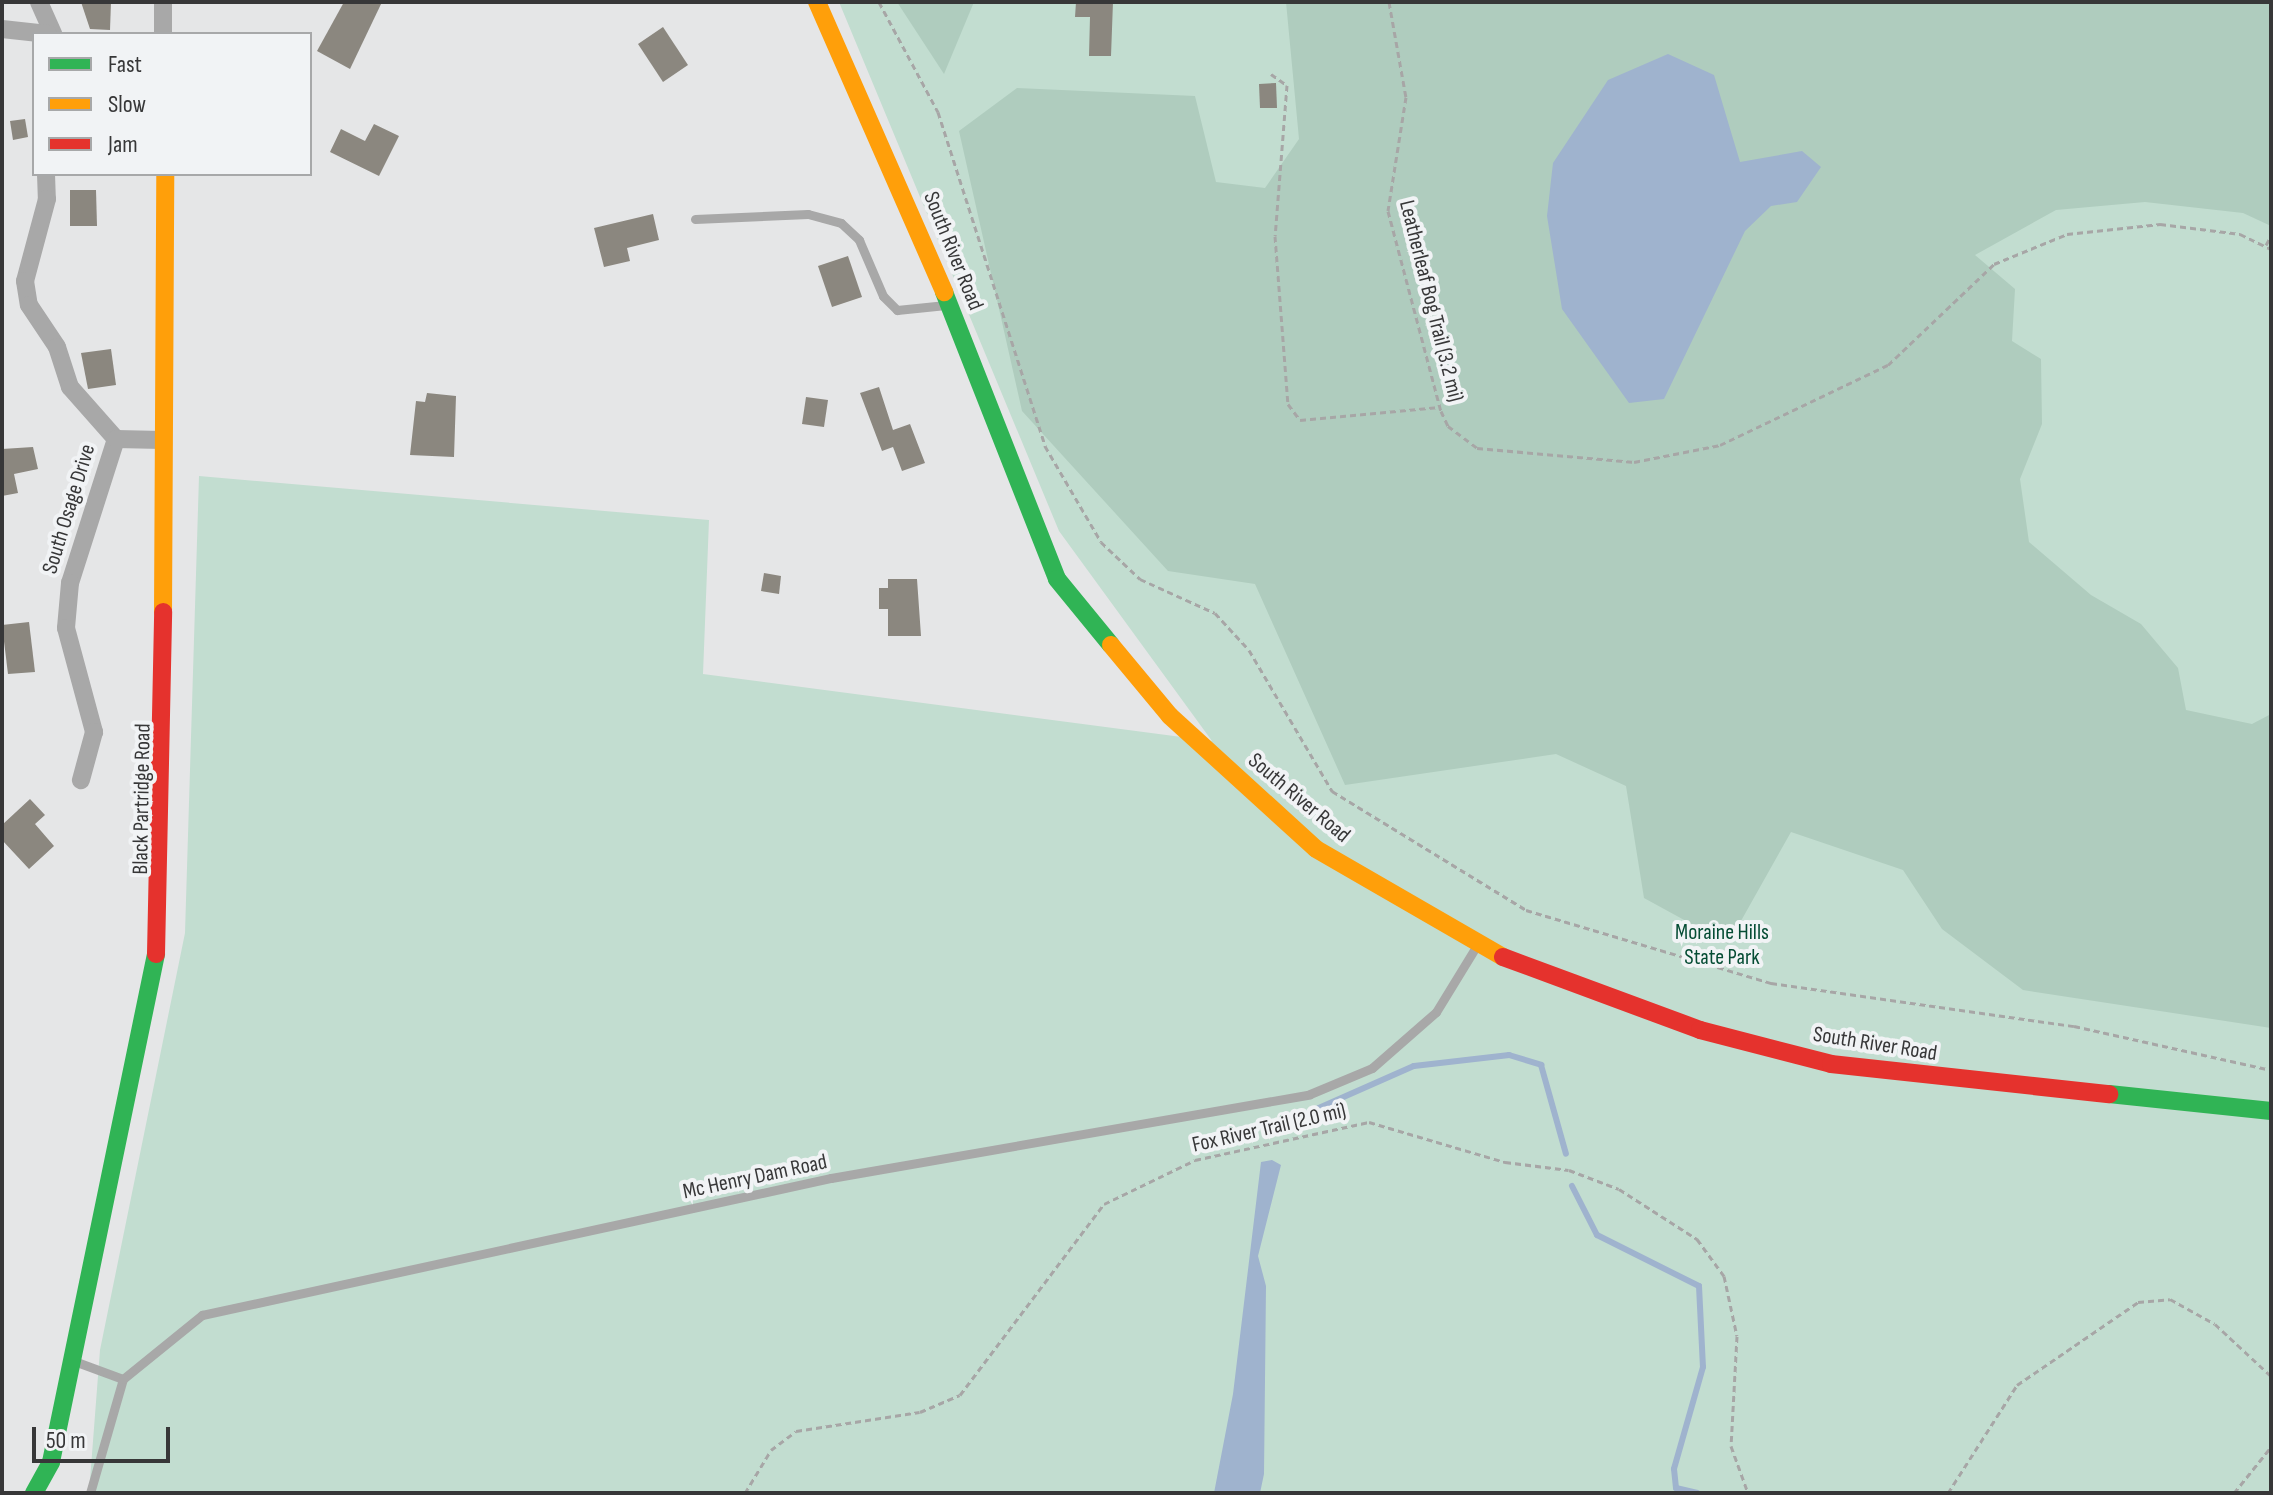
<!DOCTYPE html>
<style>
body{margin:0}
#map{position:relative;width:2273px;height:1495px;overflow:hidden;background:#e5e6e7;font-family:"Sofia Sans Condensed",sans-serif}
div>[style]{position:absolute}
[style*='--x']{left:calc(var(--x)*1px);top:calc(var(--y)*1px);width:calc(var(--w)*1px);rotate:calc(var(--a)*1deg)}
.green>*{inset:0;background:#c2ddd0}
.forest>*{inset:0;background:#afccbe}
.water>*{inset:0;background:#9fb3ce}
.stream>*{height:6px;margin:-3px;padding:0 3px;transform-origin:3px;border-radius:3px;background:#9fb3ce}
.building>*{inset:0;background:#8b877f}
.path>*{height:3px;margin-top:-1.5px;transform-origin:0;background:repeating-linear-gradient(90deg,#a7a6a6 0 6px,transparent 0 10px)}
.lane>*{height:9px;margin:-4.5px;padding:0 4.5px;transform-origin:4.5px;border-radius:4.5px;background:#a8a8a8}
.street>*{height:18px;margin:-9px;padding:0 9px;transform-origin:9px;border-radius:9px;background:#a8a8a8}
.fast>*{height:18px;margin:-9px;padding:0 9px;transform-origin:9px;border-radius:9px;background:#30b455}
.slow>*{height:18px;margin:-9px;padding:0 9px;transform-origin:9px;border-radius:9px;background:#ff9f0a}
.jam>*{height:18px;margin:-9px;padding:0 9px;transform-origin:9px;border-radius:9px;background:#e5322d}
span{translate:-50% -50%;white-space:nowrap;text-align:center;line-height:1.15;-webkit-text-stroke:8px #f1f3f5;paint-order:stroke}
.street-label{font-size:22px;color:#373738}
.park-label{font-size:22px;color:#054c34}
.frame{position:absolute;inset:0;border:4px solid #373738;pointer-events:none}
.legend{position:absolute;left:32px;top:32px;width:280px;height:144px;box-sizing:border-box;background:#f1f3f5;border:2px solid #a7a8a9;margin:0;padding:10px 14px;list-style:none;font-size:24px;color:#373738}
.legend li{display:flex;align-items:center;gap:16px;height:40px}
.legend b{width:40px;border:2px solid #a7a8a9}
.scale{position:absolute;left:32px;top:1427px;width:138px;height:36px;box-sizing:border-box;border:4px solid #373738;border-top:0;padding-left:10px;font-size:24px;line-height:28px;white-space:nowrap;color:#373738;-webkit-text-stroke:6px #f1f3f5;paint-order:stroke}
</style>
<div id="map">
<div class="green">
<i style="clip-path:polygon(839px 2px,2271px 2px,2271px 1493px,89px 1493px,100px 1350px,185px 933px,199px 476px,709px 520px,703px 674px,1212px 741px,1059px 531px)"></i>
</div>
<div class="forest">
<i style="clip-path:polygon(897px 2px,974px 2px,944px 74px)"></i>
<i style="clip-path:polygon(1286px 2px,2271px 2px,2271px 226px,2243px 213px,2145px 202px,2056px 210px,1975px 255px,2015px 289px,2012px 341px,2041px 359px,2042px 424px,2020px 479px,2029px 542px,2091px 595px,2141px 624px,2178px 668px,2186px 710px,2252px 724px,2271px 714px,2271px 1028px,2023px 990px,1942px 929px,1903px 870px,1791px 832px,1728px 944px,1644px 898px,1626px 786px,1556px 754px,1345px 785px,1255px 584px,1168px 571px,1022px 411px,959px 131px,1017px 88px,1195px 96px,1216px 182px,1265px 188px,1299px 139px)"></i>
</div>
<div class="water">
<i style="clip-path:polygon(1668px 54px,1714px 75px,1740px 162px,1802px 151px,1821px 167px,1797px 202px,1771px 206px,1745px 231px,1664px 399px,1629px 403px,1562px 309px,1547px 216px,1553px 163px,1608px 80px)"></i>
<i style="clip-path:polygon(1272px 1160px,1281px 1165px,1258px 1256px,1266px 1286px,1264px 1474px,1260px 1493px,1214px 1493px,1233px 1394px,1261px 1162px)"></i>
</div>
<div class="stream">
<i style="--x:1271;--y:1129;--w:156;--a:-23.8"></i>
<i style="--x:1414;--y:1066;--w:96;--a:-6.6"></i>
<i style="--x:1509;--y:1055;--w:34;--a:17"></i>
<i style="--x:1541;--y:1065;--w:92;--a:74.3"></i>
<i style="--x:1572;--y:1186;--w:55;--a:63"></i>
<i style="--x:1597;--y:1235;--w:114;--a:26.6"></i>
<i style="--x:1699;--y:1286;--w:81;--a:87.2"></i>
<i style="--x:1703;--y:1367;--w:106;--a:105.9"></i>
<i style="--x:1674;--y:1469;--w:19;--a:84"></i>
<i style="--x:1676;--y:1488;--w:22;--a:13"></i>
</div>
<div class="building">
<i style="clip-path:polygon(81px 2px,111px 2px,110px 30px,90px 29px)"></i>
<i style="clip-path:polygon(344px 2px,382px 2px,350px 69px,317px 51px)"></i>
<i style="clip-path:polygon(1076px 2px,1113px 2px,1111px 56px,1089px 56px,1090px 17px,1075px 17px)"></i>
<i style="clip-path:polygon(663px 27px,688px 65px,663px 82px,638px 44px)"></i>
<i style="clip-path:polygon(1276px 83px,1277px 108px,1260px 108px,1259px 84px)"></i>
<i style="clip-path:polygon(25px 119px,28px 137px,13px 140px,10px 121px)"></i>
<i style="clip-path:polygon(374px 124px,399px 136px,379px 176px,330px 152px,341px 129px,365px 141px)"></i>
<i style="clip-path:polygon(70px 190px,96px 190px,97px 226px,70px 226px)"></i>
<i style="clip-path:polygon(653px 214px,659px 240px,627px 248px,630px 261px,604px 267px,594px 228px)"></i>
<i style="clip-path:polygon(848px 256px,862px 297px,832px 307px,818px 266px)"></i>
<i style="clip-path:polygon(111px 349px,116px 385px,88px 389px,81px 353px)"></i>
<i style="clip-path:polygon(879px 387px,893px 430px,910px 424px,925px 463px,902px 471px,893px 447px,882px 451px,860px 393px)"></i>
<i style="clip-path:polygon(427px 393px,456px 396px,454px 457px,410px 455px,416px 401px,425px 402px)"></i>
<i style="clip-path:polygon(806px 397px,828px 400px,824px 427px,802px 424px)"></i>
<i style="clip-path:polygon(33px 447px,38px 469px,14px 474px,18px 493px,2px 496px,2px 449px)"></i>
<i style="clip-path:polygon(764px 573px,781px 576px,779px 594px,761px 591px)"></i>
<i style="clip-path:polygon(888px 579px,917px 579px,921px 636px,888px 636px,888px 609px,879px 609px,879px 588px,888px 588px)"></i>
<i style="clip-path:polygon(29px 622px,35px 672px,8px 674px,2px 625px)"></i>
<i style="clip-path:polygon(30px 799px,45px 815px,35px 824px,54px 846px,29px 869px,2px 840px,2px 825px)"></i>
</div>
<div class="path">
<i style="--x:879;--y:2;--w:125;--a:61.8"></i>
<i style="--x:938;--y:112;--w:351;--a:72.2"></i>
<i style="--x:1045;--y:446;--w:111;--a:59.7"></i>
<i style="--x:1101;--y:542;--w:54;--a:43.5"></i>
<i style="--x:1140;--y:579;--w:82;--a:24.4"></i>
<i style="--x:1215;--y:613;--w:50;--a:47.4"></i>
<i style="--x:1249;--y:650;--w:164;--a:59.5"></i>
<i style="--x:1332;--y:791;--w:228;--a:31.5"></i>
<i style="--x:1526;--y:910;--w:256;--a:16.6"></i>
<i style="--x:1771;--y:983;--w:306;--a:8.1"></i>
<i style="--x:2074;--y:1026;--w:202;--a:12.6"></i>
<i style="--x:1389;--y:2;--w:97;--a:79.9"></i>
<i style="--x:1406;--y:97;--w:115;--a:99"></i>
<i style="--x:1388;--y:211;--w:207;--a:75.2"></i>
<i style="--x:1441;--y:411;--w:17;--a:65"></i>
<i style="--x:1448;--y:426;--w:36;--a:37"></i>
<i style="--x:1477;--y:448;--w:158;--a:5.1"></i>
<i style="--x:1634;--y:462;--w:88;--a:-11.2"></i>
<i style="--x:1720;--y:445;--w:186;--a:-25.5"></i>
<i style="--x:1888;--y:365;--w:146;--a:-43.6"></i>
<i style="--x:1994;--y:264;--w:79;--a:-22.3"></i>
<i style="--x:2067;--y:234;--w:94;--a:-6.1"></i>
<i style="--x:2160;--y:224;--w:81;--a:7.1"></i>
<i style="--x:2240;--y:234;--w:34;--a:26"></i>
<i style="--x:1271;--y:74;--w:19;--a:35"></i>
<i style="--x:1287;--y:85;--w:151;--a:94.5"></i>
<i style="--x:1275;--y:236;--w:169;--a:85.6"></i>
<i style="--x:1288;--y:404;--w:20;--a:53"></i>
<i style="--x:1300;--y:420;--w:140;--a:-5.3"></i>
<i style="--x:2266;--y:245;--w:10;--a:-61"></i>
<i style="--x:745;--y:1493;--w:50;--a:-58.8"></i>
<i style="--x:771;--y:1450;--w:31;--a:-37"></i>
<i style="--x:796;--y:1431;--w:125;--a:-8.7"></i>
<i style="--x:920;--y:1412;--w:43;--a:-23"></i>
<i style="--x:960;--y:1395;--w:239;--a:-53"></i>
<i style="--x:1104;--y:1204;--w:101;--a:-25.8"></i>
<i style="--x:1195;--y:1160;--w:178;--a:-12.3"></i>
<i style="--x:1369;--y:1122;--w:142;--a:16.4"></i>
<i style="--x:1505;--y:1162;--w:64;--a:7.1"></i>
<i style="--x:1569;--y:1170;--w:53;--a:20.8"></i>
<i style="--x:1619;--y:1189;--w:93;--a:32.7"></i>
<i style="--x:1697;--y:1239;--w:46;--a:53.9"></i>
<i style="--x:1724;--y:1276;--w:61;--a:77.8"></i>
<i style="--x:1737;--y:1336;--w:110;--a:93.1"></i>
<i style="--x:1731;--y:1446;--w:50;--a:70.1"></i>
<i style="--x:1948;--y:1493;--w:128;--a:-57.4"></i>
<i style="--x:2017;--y:1385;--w:147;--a:-34.4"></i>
<i style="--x:2138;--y:1302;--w:32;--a:-5"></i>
<i style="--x:2170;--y:1299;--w:51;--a:29.1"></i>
<i style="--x:2215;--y:1324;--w:76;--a:42.9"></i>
<i style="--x:2234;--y:1493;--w:59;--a:-51.2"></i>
</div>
<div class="lane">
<i style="--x:695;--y:219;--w:113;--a:-2.5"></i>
<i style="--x:808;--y:214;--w:34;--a:15"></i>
<i style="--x:841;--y:223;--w:25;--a:43"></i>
<i style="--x:859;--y:240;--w:61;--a:66.8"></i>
<i style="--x:883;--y:296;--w:20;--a:45"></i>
<i style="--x:897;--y:310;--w:49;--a:-5.8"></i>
<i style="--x:74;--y:1361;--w:52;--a:20.2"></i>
<i style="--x:90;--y:1493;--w:119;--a:-73.9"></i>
<i style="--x:123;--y:1379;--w:102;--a:-39"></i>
<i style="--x:202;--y:1315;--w:644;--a:-12.29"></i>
<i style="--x:831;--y:1178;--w:486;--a:-9.9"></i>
<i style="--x:1310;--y:1094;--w:67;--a:-22.8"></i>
<i style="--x:1372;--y:1068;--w:85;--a:-41.2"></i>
<i style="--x:1436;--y:1012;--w:73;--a:-58.5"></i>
</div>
<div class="street">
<i style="--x:39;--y:2;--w:35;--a:66"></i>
<i style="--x:163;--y:2;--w:32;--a:90"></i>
<i style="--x:2;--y:29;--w:46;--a:6.2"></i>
<i style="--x:46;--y:174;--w:25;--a:88"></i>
<i style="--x:47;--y:199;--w:85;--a:105"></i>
<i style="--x:25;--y:281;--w:24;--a:81"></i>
<i style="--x:29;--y:305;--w:50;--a:56.3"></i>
<i style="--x:57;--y:347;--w:42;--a:72"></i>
<i style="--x:70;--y:387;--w:69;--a:48.5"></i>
<i style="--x:116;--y:439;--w:151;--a:107.7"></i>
<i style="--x:70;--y:583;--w:45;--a:95.1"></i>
<i style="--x:66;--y:628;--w:108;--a:74.9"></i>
<i style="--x:94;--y:732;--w:50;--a:105.2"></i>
<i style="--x:116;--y:439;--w:46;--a:1.2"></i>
</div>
<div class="fast">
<i style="--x:944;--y:292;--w:308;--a:68.5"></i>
<i style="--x:1057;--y:579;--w:85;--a:50.7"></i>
<i style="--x:2109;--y:1094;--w:163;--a:6"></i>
<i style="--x:34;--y:1493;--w:35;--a:-61"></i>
<i style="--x:51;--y:1462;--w:519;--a:-78.32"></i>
</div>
<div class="slow">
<i style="--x:817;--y:2;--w:317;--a:66.3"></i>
<i style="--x:163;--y:612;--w:438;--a:-89.7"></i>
<i style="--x:1111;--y:645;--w:92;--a:50.3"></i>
<i style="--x:1170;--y:716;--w:197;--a:42.3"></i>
<i style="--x:1316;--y:849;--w:216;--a:30"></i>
</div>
<div class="jam">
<i style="--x:156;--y:954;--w:342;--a:-88.8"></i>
<i style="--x:1503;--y:957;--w:210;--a:20.3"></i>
<i style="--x:1700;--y:1030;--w:135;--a:14.5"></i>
<i style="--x:1831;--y:1064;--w:280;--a:6.2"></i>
</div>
<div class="street-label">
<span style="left:953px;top:251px;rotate:68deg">South River Road</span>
<span style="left:1431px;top:301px;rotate:76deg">Leatherleaf Bog Trail (3.2 mi)</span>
<span style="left:69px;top:509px;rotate:-73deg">South Osage Drive</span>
<span style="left:1299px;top:798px;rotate:40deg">South River Road</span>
<span style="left:142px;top:799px;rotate:-89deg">Black Partridge Road</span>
<span style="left:1875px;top:1044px;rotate:9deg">South River Road</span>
<span style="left:1269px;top:1128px;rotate:-13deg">Fox River Trail (2.0 mi)</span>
<span style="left:755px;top:1177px;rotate:-12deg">Mc Henry Dam Road</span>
</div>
<div class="park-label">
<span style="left:1722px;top:945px">Moraine Hills<br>State Park</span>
</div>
<div class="frame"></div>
<ul class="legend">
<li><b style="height:10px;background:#30b455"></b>Fast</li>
<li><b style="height:10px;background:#ff9f0a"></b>Slow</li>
<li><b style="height:10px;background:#e5322d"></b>Jam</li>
</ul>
<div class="scale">50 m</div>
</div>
